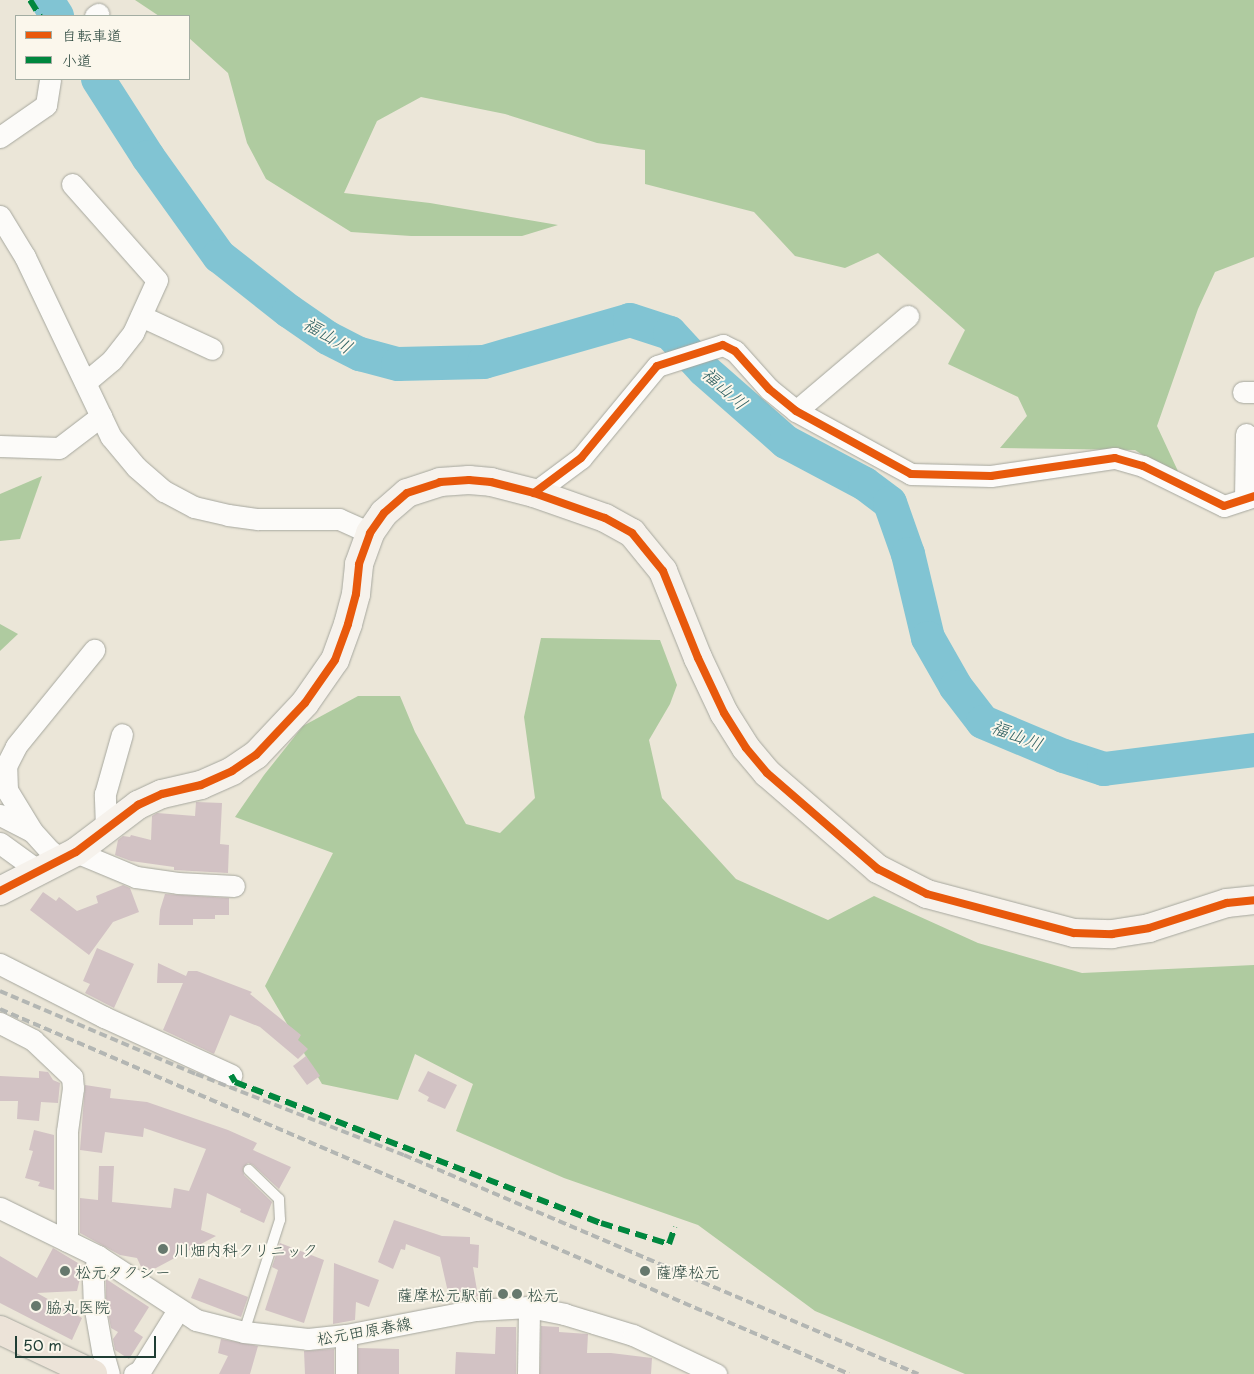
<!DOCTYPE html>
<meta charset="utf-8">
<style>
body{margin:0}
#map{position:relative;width:1254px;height:1374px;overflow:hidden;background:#ebe6d8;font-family:"Playpen Sans","Klee One",sans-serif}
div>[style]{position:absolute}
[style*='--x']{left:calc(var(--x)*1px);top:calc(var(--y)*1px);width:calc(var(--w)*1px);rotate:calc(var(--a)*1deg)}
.forest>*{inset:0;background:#afcba0}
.river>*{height:34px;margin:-17px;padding:0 17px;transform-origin:17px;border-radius:17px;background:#81c4d3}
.building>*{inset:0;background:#d2c2c4}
.roads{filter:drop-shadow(0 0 1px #a6a79e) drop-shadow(0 0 1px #a6a79e)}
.lane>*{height:10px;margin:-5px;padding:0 5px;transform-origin:5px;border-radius:5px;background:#fcfbf9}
.street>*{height:21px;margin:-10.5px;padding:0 10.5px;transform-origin:10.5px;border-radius:10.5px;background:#fcfbf9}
.secondary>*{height:28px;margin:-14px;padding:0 14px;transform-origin:14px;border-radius:14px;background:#f6f2ec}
.primary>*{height:28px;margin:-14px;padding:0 14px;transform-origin:14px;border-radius:14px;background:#ece3d8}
.rail>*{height:4px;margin-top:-2px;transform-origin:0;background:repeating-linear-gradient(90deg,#b3b6b3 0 8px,transparent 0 12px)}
.quiet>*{height:6px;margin-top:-3px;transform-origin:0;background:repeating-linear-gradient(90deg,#00873e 0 12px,transparent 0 18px)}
.cycleway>*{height:8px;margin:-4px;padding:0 4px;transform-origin:4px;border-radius:4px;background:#e8590c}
.dots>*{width:14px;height:14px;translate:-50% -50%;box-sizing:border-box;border:2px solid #fbf7ec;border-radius:50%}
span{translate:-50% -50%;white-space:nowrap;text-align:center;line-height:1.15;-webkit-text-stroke:4px #fbf7ec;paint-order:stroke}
.poi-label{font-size:16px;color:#1f3d34}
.left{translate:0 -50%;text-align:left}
.right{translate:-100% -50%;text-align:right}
.street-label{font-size:16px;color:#1f3d34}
.water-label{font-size:18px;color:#2f6163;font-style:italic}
.legend{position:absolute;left:15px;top:15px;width:175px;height:65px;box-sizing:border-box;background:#fbf7ec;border:1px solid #a3ada2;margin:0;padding:6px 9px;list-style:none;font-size:15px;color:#1f3d34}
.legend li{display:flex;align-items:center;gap:10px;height:25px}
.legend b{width:25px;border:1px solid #a3ada2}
.scale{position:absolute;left:15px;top:1336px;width:141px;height:22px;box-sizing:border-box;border:2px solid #1f3d34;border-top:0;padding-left:6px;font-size:15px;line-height:18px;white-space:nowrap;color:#1f3d34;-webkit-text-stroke:4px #fbf7ec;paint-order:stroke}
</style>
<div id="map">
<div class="forest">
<i style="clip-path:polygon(135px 0,1254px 0,1254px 257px,1215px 272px,1198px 309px,1157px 426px,1183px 482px,1135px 450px,1000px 448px,1027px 416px,1018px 397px,948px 364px,965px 330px,878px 253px,845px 268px,795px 256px,754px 212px,645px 184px,645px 150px,597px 143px,505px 114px,421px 97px,377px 121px,344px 193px,430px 203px,558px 225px,522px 236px,411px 236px,351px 232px,266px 179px,247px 143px,228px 73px,189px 38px,189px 16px,159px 16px)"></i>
<i style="clip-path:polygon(42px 476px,20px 539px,0 541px,0 494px)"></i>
<i style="clip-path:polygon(0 624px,18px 634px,0 651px)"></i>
<i style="clip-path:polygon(541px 638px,660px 640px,677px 685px,670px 704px,649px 740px,662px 798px,736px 879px,828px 920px,874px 896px,978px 943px,1082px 973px,1254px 965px,1254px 1374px,965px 1374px,815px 1311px,698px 1225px,564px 1178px,456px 1131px,473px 1084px,415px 1054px,398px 1100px,322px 1084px,265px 986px,333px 853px,235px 817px,264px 775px,303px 726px,358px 696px,400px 696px,415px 732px,466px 824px,500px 833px,535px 798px,524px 717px)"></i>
</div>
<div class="river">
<i style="--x:47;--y:0;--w:19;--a:58"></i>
<i style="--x:98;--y:79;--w:93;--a:57.3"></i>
<i style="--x:148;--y:157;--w:122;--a:54.4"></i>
<i style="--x:219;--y:256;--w:89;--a:38.2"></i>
<i style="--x:289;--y:311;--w:47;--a:34.7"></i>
<i style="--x:328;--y:338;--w:36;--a:27"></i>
<i style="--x:360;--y:354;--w:39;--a:15"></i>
<i style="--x:398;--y:364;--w:86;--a:-1.3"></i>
<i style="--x:484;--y:362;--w:152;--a:-16"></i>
<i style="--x:630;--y:320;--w:42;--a:18"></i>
<i style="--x:670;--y:333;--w:50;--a:47.4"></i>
<i style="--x:704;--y:370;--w:109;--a:41.3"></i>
<i style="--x:786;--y:442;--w:89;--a:28"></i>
<i style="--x:865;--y:484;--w:31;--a:37"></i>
<i style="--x:890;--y:503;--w:54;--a:70.6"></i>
<i style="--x:908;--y:554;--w:86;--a:76.6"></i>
<i style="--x:928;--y:638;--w:56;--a:60.3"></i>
<i style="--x:956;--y:687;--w:44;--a:52.4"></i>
<i style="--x:983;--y:722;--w:88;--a:22.8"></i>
<i style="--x:1064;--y:756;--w:42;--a:18"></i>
<i style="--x:1104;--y:769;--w:151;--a:-7.2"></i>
</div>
<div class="building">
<i style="clip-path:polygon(196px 802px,222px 803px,220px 844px,229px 845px,228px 873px,174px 870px,174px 867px,131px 861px,115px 855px,118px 840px,123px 836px,130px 837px,131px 835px,151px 840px,152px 816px,157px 813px,195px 816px)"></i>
<i style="clip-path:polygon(123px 885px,130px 888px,139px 912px,113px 922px,89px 955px,30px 910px,43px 892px,56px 901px,59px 897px,77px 911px,98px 903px,96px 896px)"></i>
<i style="clip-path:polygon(165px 894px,229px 898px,229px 915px,215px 915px,215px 919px,193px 919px,193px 925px,159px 925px,160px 910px)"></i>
<i style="clip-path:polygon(97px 948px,134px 964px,114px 1008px,85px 993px,90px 984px,83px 981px)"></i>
<i style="clip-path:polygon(158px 963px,186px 976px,188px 971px,197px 971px,252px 992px,250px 994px,301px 1035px,298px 1040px,308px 1049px,298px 1059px,260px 1027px,230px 1015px,214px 1054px,163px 1030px,183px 983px,157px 983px)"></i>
<i style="clip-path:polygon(306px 1056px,320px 1076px,307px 1085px,293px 1066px)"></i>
<i style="clip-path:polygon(39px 1071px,48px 1072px,53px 1080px,60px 1083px,58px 1103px,41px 1102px,39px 1121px,17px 1119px,18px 1101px,0 1101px,0 1076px,39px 1078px)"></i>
<i style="clip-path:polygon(428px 1071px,457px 1085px,445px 1109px,427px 1101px,429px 1097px,418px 1091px)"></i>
<i style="clip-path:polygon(85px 1085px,111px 1089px,110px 1098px,147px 1102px,228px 1130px,257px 1143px,253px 1150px,291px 1167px,279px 1189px,253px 1165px,248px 1163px,243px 1168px,244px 1175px,272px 1202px,264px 1223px,240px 1212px,241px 1209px,207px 1193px,201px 1230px,216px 1236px,156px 1268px,143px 1271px,137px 1258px,120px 1255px,80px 1233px,80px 1198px,98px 1200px,99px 1166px,114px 1166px,112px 1202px,171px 1208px,174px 1188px,189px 1191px,206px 1149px,144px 1128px,143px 1137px,105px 1132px,102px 1153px,80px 1150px)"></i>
<i style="clip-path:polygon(34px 1130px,54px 1135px,54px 1190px,38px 1186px,40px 1182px,25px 1178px,33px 1151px,29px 1150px)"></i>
<i style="clip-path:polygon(394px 1220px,442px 1236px,470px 1237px,470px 1244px,479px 1245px,478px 1268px,473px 1267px,478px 1296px,450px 1301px,440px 1257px,406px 1244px,405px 1250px,401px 1249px,393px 1269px,378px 1262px)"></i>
<i style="clip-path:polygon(280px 1243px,324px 1260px,304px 1323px,265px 1310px,278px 1270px,272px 1267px)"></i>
<i style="clip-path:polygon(53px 1248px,83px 1266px,77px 1291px,37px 1293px,82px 1318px,72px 1340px,0 1303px,0 1256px,37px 1278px)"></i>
<i style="clip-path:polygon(334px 1263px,379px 1280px,369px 1307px,356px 1302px,355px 1320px,333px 1324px)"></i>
<i style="clip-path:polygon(199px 1278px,248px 1297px,241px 1317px,191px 1298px)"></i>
<i style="clip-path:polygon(106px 1279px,149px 1307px,134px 1331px,143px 1337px,129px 1359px,115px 1350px,113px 1339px,118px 1332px,111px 1328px,106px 1303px)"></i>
<i style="clip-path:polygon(541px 1326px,559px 1327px,559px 1332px,588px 1334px,587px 1353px,611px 1353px,652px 1358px,651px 1374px,540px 1374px)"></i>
<i style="clip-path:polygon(496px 1327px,516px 1327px,516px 1374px,455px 1374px,456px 1352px,495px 1354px)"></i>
<i style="clip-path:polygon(221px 1339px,258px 1346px,250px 1374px,219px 1374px,228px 1356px,218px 1353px)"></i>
<i style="clip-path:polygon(358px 1348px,399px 1349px,399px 1374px,358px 1374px)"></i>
<i style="clip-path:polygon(334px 1349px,334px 1374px,305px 1374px,304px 1351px)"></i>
</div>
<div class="roads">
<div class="lane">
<i style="--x:244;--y:1332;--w:118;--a:-72.2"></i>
<i style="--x:280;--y:1220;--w:21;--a:-93"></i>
<i style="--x:279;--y:1199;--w:42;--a:-136"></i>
</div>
<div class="street">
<i style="--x:95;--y:16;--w:4;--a:-34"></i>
<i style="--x:0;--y:137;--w:56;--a:-34.8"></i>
<i style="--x:46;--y:105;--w:26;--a:-81"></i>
<i style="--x:72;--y:184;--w:128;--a:48.5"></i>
<i style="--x:157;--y:280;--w:58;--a:114.4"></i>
<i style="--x:133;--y:333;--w:34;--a:128"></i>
<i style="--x:112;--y:360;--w:35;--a:140"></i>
<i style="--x:0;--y:216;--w:48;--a:58.6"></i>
<i style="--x:25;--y:257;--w:199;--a:64.5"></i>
<i style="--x:111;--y:437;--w:39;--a:50"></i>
<i style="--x:136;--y:467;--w:37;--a:41"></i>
<i style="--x:164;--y:491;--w:34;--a:28"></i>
<i style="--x:194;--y:507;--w:35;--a:13"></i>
<i style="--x:228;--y:515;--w:30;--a:8"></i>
<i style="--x:258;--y:519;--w:81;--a:0"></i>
<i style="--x:339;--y:519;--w:34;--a:24"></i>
<i style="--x:141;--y:316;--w:78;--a:24.9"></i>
<i style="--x:1243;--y:392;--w:11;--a:0"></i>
<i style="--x:796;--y:411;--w:147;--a:-40.3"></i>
<i style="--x:0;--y:446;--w:59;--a:1.9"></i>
<i style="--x:59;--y:448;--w:53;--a:-37.3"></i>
<i style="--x:534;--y:493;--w:59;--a:-36.7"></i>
<i style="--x:581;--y:458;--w:119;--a:-50.4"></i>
<i style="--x:657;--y:366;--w:69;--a:-17.7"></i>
<i style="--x:723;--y:345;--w:13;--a:27"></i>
<i style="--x:735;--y:351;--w:51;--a:48.2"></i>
<i style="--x:769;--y:389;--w:35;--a:39"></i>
<i style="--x:796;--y:411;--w:131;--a:28.7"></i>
<i style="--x:911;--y:474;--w:80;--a:1.4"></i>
<i style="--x:991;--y:476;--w:125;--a:-8.3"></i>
<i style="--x:1115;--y:458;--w:29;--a:16"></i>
<i style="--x:1143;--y:466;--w:90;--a:26.3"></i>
<i style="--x:1224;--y:506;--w:32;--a:-18"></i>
<i style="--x:1245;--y:499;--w:65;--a:-89.1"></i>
<i style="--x:0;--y:815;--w:35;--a:27"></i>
<i style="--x:106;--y:828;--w:34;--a:-92"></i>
<i style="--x:105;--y:794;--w:62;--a:-74.2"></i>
<i style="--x:0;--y:843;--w:49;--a:35.9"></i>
<i style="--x:76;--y:852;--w:65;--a:22.6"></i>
<i style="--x:136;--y:877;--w:42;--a:8.1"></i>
<i style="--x:178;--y:883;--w:56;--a:3.1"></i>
<i style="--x:63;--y:860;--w:16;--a:-145"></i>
<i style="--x:50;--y:851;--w:27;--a:-132"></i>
<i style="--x:32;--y:831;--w:48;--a:-121.4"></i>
<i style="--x:7;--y:790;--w:24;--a:-92"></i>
<i style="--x:6;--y:766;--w:22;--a:-63"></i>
<i style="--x:16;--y:746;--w:124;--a:-50.9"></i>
<i style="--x:0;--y:964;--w:117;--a:27"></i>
<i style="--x:104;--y:1017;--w:140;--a:24.5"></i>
<i style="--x:0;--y:1023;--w:37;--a:27"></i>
<i style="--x:33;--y:1040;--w:54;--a:43.5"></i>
<i style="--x:72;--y:1077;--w:11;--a:85"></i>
<i style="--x:73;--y:1088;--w:43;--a:97.9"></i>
<i style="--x:67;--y:1131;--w:110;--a:90"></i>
<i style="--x:0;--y:1208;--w:109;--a:26.1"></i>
<i style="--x:98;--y:1256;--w:117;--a:33.1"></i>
<i style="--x:196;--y:1320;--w:49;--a:14"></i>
<i style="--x:244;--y:1332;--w:64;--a:6.2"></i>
<i style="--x:308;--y:1339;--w:38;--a:-6"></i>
<i style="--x:346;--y:1335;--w:132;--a:-10.9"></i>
<i style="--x:476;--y:1310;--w:53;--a:-3.2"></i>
<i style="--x:529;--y:1307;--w:36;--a:11"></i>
<i style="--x:564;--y:1314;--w:72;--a:16.9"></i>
<i style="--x:633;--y:1335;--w:92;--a:25.2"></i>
<i style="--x:98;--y:1256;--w:25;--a:102"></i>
<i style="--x:93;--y:1280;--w:24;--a:88"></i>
<i style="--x:94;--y:1304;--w:47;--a:80.1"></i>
<i style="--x:102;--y:1350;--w:25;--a:74"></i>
<i style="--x:346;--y:1335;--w:39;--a:90"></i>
<i style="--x:134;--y:1374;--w:7;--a:-27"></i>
<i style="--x:140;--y:1371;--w:72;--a:-58.1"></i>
<i style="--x:528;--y:1374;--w:67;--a:-89.1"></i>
</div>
<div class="secondary">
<i style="--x:0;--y:891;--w:85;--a:-27.2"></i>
<i style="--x:76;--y:852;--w:78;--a:-37.2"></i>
<i style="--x:138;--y:805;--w:26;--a:-25"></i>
<i style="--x:162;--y:794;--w:40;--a:-13"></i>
<i style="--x:201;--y:785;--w:34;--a:-24"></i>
<i style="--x:232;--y:771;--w:29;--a:-34"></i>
<i style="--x:256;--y:755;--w:71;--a:-46.7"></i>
<i style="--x:305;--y:703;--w:52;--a:-55.1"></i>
<i style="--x:335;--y:660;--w:38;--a:-70"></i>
<i style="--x:348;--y:624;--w:31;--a:-75"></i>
<i style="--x:356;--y:594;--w:30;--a:-84"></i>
<i style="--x:359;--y:564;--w:33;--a:-70"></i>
<i style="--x:370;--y:533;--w:24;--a:-55"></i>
<i style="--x:384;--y:513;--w:30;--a:-41"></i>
<i style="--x:407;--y:493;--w:35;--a:-18"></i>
<i style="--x:440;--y:482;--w:29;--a:-4"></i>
<i style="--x:469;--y:480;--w:22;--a:5"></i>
<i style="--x:491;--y:482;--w:44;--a:14.3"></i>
<i style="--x:534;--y:493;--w:75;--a:19.4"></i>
<i style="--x:605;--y:518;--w:31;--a:29"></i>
<i style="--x:632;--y:533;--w:49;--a:50.8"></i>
<i style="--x:663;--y:571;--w:94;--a:68.1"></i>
<i style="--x:698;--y:658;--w:61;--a:64.7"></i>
<i style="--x:724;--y:713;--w:41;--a:57.8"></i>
<i style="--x:746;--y:748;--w:33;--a:50"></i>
<i style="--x:767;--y:773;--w:147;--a:40.9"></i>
<i style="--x:878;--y:869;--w:55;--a:27"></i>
<i style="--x:927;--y:894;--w:152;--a:14.9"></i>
<i style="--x:1074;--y:933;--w:38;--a:2"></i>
<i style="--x:1112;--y:934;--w:37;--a:-9"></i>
<i style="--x:1149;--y:928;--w:82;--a:-17.8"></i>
<i style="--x:1227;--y:903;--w:27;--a:-6"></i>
</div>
<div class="primary">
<i style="--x:0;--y:1330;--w:103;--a:25.3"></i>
</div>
</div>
<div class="rail">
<i style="--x:0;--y:991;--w:213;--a:23"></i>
<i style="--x:196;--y:1074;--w:223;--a:21.3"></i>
<i style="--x:404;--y:1155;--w:559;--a:23.08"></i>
<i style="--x:0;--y:1009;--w:924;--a:23.26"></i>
</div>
<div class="quiet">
<i style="--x:30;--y:0;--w:19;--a:58"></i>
<i style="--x:231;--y:1075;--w:8;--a:60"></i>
<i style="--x:235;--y:1082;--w:392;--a:21.1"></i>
<i style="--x:601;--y:1223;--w:71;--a:17.2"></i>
<i style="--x:669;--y:1244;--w:18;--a:-71"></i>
</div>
<div class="cycleway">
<i style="--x:534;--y:493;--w:59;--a:-36.7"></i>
<i style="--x:581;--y:458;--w:119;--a:-50.4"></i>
<i style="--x:657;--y:366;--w:69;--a:-17.7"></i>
<i style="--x:723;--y:345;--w:13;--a:27"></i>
<i style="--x:735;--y:351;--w:51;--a:48.2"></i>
<i style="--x:769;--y:389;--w:35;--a:39"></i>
<i style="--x:796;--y:411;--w:131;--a:28.7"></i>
<i style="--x:911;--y:474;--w:80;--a:1.4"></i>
<i style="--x:991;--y:476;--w:125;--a:-8.3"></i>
<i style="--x:1115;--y:458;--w:29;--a:16"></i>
<i style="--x:1143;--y:466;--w:90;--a:26.3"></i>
<i style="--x:1224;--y:506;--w:32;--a:-18"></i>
<i style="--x:0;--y:891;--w:85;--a:-27.2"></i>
<i style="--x:76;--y:852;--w:78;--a:-37.2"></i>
<i style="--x:138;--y:805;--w:26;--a:-25"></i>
<i style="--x:162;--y:794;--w:40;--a:-13"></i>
<i style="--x:201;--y:785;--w:34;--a:-24"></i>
<i style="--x:232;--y:771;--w:29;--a:-34"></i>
<i style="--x:256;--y:755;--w:71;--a:-46.7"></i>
<i style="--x:305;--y:703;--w:52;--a:-55.1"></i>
<i style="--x:335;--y:660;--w:38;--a:-70"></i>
<i style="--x:348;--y:624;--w:31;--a:-75"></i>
<i style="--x:356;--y:594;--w:30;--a:-84"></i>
<i style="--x:359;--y:564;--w:33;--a:-70"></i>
<i style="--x:370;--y:533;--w:24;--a:-55"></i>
<i style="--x:384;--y:513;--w:30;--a:-41"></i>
<i style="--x:407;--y:493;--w:35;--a:-18"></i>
<i style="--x:440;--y:482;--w:29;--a:-4"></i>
<i style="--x:469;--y:480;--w:22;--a:5"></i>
<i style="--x:491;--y:482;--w:44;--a:14.3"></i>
<i style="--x:534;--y:493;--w:75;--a:19.4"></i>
<i style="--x:605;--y:518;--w:31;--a:29"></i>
<i style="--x:632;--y:533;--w:49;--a:50.8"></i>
<i style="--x:663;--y:571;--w:94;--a:68.1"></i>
<i style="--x:698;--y:658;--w:61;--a:64.7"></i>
<i style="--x:724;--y:713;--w:41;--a:57.8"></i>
<i style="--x:746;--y:748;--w:33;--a:50"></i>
<i style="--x:767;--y:773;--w:147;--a:40.9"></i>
<i style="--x:878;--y:869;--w:55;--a:27"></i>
<i style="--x:927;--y:894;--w:152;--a:14.9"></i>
<i style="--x:1074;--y:933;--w:38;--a:2"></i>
<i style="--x:1112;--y:934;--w:37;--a:-9"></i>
<i style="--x:1149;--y:928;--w:82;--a:-17.8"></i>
<i style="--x:1227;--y:903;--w:27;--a:-6"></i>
</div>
<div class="dots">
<i style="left:163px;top:1249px;background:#66786d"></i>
<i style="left:65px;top:1271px;background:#66786d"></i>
<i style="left:645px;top:1271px;background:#66786d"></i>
<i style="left:503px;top:1294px;background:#66786d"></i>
<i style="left:517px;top:1294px;background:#66786d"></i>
<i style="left:36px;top:1306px;background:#66786d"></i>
</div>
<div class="poi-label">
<span class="left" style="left:174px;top:1249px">川畑内科クリニック</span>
<span class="left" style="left:75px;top:1271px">松元タクシー</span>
<span class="left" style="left:656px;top:1271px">薩摩松元</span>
<span class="right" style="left:493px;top:1294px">薩摩松元駅前</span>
<span class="left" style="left:527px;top:1294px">松元</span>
<span class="left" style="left:46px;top:1306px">脇丸医院</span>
</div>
<div class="street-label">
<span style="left:364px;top:1330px;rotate:-10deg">松元田原春線</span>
</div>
<div class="water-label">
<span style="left:328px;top:335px;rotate:31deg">福山川</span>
<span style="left:725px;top:388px;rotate:42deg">福山川</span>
<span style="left:1017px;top:735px;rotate:21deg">福山川</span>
</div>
<ul class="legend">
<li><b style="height:6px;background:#e8590c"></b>自転車道</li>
<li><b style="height:6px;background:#00873e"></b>小道</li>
</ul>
<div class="scale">50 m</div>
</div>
